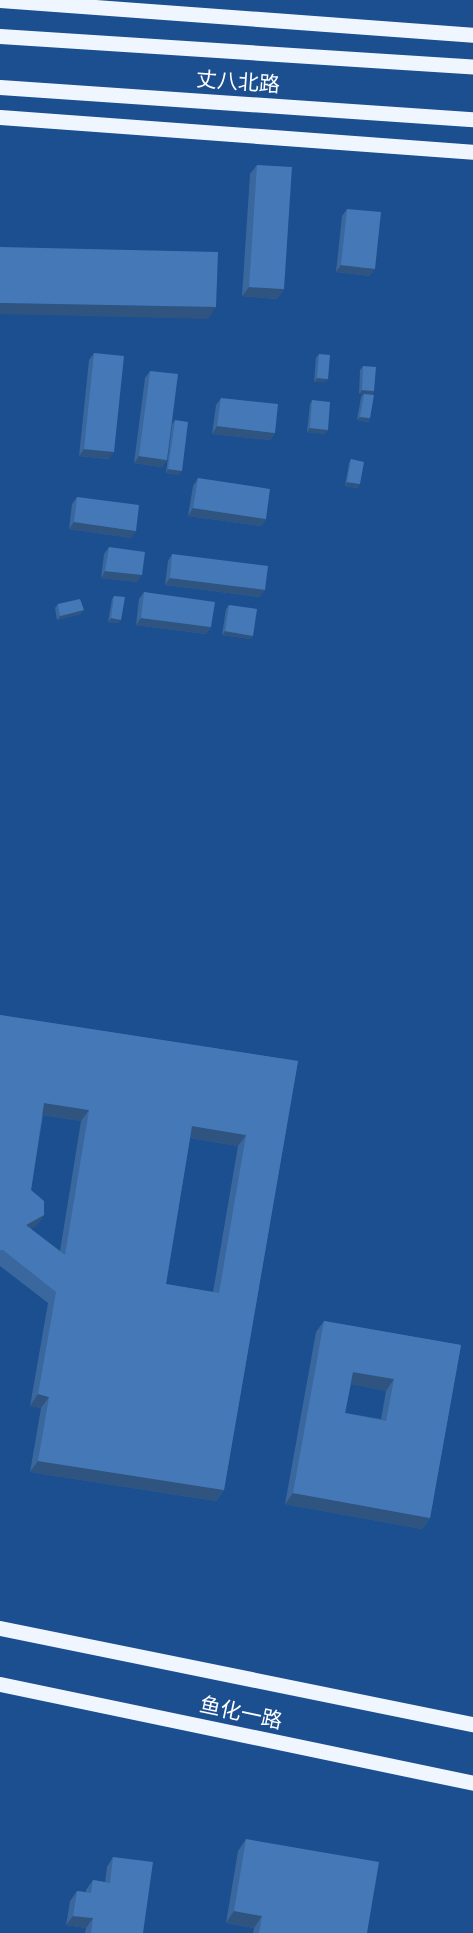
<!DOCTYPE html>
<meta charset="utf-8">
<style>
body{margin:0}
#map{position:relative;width:473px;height:1933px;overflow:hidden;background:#1b4f8f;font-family:Cabin,"Noto Sans SC",sans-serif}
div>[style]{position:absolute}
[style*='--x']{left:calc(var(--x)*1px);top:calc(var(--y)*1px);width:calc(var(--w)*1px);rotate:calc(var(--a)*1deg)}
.major>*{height:15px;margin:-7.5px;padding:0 7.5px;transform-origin:7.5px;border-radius:7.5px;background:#f0f6ff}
.wall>*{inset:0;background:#3a679d}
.shaded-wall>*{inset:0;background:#305480}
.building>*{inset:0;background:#4478b7}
span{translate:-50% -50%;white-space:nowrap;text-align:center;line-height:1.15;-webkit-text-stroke:4.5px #1b4f8f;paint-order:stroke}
.street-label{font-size:21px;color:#fff}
</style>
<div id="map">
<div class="major">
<i style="--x:0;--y:0;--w:474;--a:4.2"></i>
<i style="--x:0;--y:36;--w:474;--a:3.7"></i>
<i style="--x:0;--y:87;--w:474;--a:3.9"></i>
<i style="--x:0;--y:117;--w:474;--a:4.2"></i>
<i style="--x:0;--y:1628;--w:483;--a:11.5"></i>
<i style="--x:0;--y:1684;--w:483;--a:11.8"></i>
</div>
<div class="wall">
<i style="clip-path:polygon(257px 165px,284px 289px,277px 299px,242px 296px,250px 174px)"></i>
<i style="clip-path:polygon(347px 209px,370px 276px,336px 272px,342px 216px)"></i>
<i style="clip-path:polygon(94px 353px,109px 459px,79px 456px,89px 360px)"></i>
<i style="clip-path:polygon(319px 354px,328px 379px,325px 382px,314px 382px,316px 358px)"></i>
<i style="clip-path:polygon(363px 366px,374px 391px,372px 395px,370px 418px,368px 422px,357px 420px,361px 397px,363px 394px,359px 394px,360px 370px)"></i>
<i style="clip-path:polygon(150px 371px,167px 460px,162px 467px,134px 463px,145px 378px)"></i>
<i style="clip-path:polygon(221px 398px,275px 433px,270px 440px,212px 434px,216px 405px)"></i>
<i style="clip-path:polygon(312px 400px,325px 434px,307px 432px,310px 404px)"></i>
<i style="clip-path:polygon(175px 420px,179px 475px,166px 473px,172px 424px)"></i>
<i style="clip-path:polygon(351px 459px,360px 484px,357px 488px,345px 486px,349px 463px)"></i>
<i style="clip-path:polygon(198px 478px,266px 519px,261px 526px,188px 516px,193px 486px)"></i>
<i style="clip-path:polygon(77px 497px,136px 531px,131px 538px,69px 529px,72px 504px)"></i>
<i style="clip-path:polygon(109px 547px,137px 582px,101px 578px,104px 554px)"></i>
<i style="clip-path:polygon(172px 554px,260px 597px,165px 585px,168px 561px)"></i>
<i style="clip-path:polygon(144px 592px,211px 627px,206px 634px,136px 625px,139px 599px)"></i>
<i style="clip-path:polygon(114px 596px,119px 623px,108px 622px,112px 599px)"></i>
<i style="clip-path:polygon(58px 604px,81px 614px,57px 620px,55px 608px)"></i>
<i style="clip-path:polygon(229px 605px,251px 639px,222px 635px,226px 609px)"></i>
<i style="clip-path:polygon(evenodd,0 1015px,298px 1061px,224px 1490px,216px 1501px,30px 1472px,41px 1408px,30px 1406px,48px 1303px,0 1266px,0 1015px,43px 1115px,81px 1121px,60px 1251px,30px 1229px,36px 1226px,44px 1215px,31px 1190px,43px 1115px,0 1015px,190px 1138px,238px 1146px,213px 1292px,166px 1284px,190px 1138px)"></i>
<i style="clip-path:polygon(evenodd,324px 1321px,461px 1345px,430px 1518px,422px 1529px,285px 1504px,316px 1332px,324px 1321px,351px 1384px,386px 1391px,381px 1419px,345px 1413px,351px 1384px)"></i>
<i style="clip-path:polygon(246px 1839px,367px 1933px,253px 1933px,254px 1928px,226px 1923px,238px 1851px)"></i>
<i style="clip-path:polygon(113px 1857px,143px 1933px,85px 1933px,86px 1928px,66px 1925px,70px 1901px,77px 1891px,86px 1892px,86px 1890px,93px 1880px,105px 1882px,107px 1867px)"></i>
</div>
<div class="shaded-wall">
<i style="clip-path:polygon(341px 265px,375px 269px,370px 276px,336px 272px)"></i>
<i style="clip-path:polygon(249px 287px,284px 289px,277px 299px,242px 296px)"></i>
<i style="clip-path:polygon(0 303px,216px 307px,208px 319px,0 314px)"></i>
<i style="clip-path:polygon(317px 378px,328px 379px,325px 382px,314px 382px)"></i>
<i style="clip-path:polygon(362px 390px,374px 391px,372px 395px,359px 394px)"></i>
<i style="clip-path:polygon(360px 417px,370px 418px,368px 422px,357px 420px)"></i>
<i style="clip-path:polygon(217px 426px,275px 433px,270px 440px,212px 434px)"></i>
<i style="clip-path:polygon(310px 428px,328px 430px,325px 434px,307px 432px)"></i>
<i style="clip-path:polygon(84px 449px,114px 452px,109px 459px,79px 456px)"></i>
<i style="clip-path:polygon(139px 456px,167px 460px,162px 467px,134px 463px)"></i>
<i style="clip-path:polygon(168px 469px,182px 471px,179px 475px,166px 473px)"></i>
<i style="clip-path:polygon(347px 482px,360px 484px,357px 488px,345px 486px)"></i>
<i style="clip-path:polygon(193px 508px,266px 519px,261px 526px,188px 516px)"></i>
<i style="clip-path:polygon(74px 522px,136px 531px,131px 538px,69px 529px)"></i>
<i style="clip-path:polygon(105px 571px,142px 575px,137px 582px,101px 578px)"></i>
<i style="clip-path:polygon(170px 578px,265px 590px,260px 597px,165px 585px)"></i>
<i style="clip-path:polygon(84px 610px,81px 614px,57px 620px,60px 616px)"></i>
<i style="clip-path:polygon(111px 618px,121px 620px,119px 623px,108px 622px)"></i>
<i style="clip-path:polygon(141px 618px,211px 627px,206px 634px,136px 625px)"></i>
<i style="clip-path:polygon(225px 631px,253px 636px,251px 639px,222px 635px)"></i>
<i style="clip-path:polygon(44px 1103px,89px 1110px,81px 1121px,37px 1114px)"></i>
<i style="clip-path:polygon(192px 1126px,246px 1135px,238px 1146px,184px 1137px)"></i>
<i style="clip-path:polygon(44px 1215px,36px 1226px,18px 1237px,26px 1225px)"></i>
<i style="clip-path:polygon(353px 1372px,394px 1379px,386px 1391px,345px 1383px)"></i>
<i style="clip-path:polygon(38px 1394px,49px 1397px,41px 1408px,30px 1406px)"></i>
<i style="clip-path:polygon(38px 1461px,224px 1490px,216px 1501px,30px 1472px)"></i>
<i style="clip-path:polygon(293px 1493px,430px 1518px,422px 1529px,285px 1504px)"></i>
<i style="clip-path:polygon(234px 1911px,262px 1916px,254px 1928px,226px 1923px)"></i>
<i style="clip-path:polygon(73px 1916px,93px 1918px,86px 1928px,66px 1925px)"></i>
</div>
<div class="building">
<i style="clip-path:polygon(257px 165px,292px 167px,284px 289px,249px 287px)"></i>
<i style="clip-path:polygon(347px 209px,381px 212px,375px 269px,341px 265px)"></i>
<i style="clip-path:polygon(0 247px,218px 252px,216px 307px,0 303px)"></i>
<i style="clip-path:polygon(94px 353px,124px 356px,114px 452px,84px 449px)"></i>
<i style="clip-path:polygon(319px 354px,330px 355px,328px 379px,317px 378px)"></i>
<i style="clip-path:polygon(363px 366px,376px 367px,374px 391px,362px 390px)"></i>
<i style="clip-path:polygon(150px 371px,178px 374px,167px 460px,139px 456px)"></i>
<i style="clip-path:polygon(364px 394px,374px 395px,370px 418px,360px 417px)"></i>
<i style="clip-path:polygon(221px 398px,278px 404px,275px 433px,217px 426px)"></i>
<i style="clip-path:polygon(312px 400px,330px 402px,328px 430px,310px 428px)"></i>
<i style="clip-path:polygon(175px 420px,188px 422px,182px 471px,168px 469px)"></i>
<i style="clip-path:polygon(351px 459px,364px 462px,360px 484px,347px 482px)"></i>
<i style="clip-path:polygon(198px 478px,270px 489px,266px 519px,193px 508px)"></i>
<i style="clip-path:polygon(77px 497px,139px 505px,136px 531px,74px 522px)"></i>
<i style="clip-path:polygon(109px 547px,145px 552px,142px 575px,105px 571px)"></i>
<i style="clip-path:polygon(172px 554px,268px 566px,265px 590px,170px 578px)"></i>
<i style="clip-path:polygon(144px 592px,215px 602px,211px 627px,141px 618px)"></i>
<i style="clip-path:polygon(114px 596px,125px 597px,121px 620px,111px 618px)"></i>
<i style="clip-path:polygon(80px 599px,84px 610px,60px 616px,58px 604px)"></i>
<i style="clip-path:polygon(229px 605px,257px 609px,253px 636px,225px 631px)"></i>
<i style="clip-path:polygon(evenodd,0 1015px,298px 1061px,224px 1490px,38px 1461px,49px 1397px,38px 1394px,56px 1292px,3px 1250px,0 1250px,0 1015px,44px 1103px,89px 1110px,65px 1255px,26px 1225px,44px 1215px,44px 1201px,31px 1190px,44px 1103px,0 1015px,192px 1126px,246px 1135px,219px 1293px,166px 1284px,192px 1126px)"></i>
<i style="clip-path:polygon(evenodd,324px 1321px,461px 1345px,430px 1518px,293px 1493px,324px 1321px,353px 1372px,394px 1379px,386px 1421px,345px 1413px,353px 1372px)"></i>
<i style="clip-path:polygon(246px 1839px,379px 1862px,367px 1933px,259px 1933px,262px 1916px,234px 1911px)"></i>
<i style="clip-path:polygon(113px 1857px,153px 1862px,143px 1933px,91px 1933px,93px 1918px,73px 1916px,77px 1891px,91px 1893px,93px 1880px,110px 1883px)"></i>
</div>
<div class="street-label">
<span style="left:238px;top:82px;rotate:4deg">丈八北路</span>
<span style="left:241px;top:1713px;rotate:12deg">鱼化一路</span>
</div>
</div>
